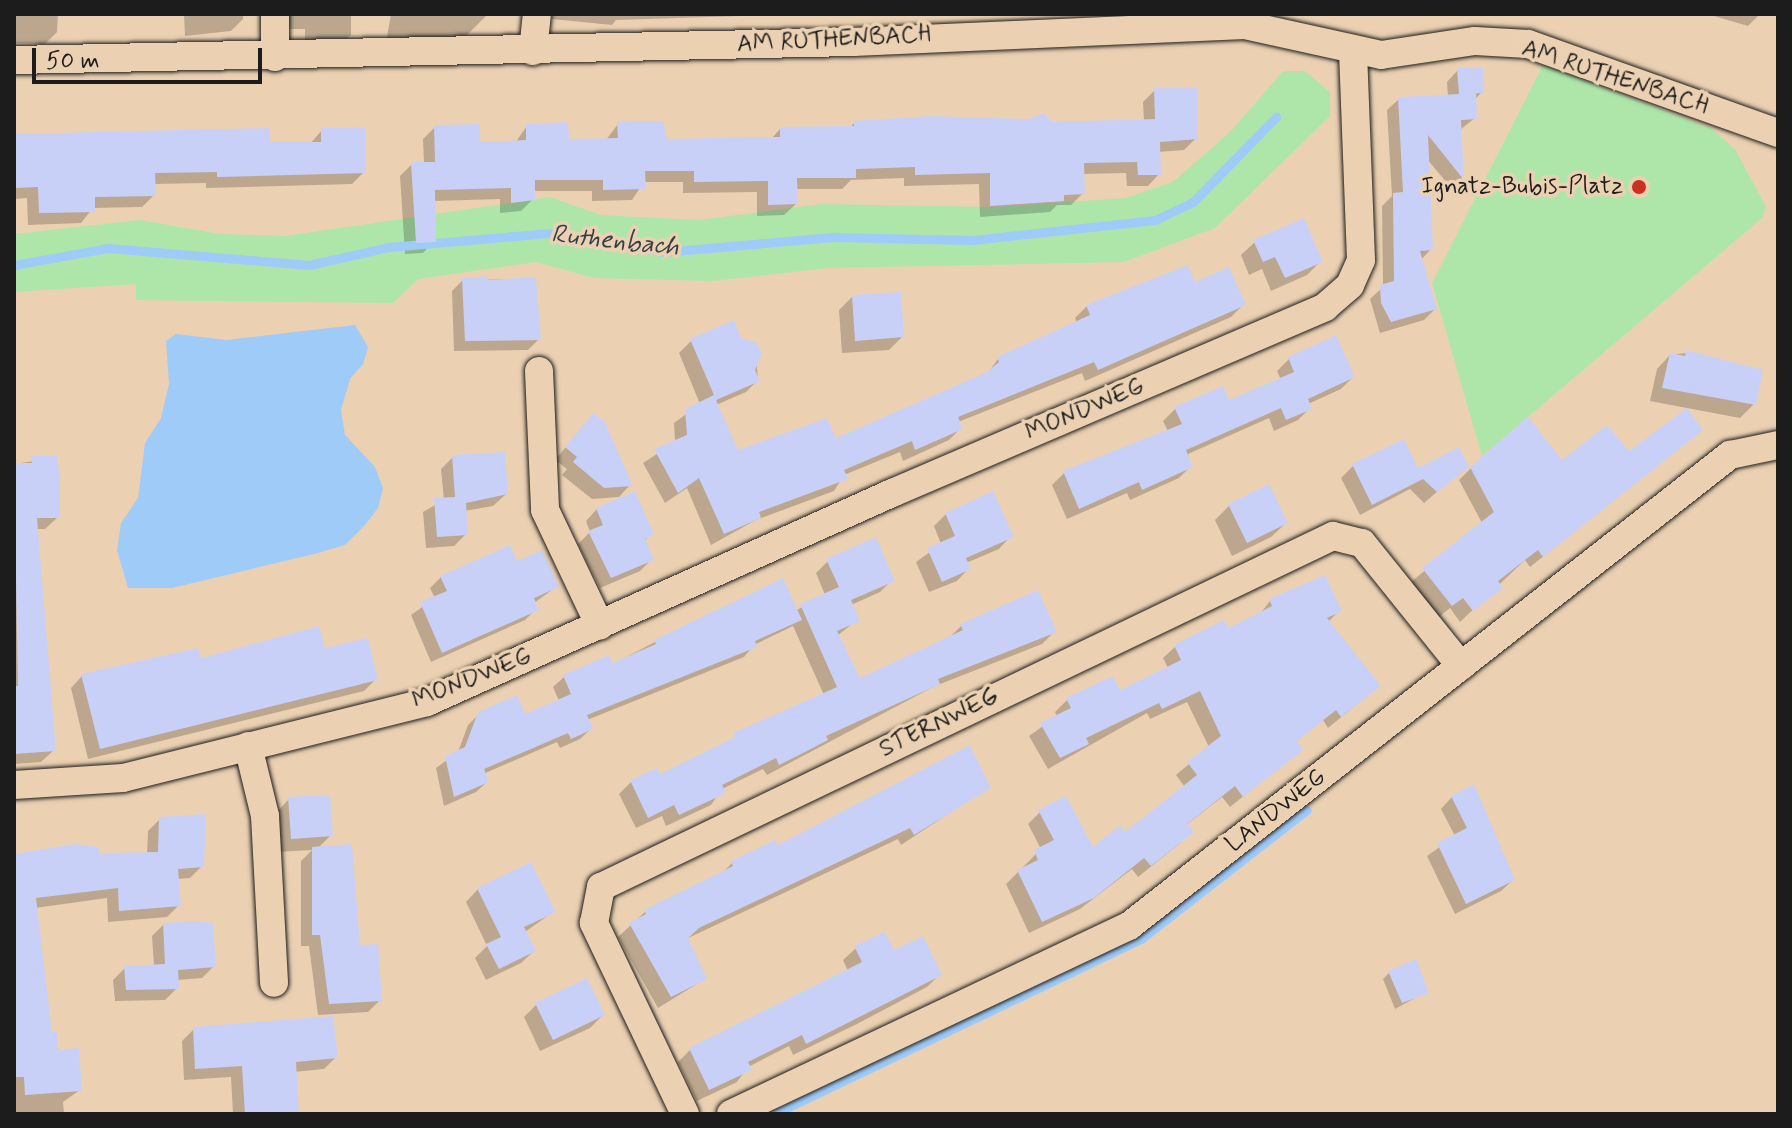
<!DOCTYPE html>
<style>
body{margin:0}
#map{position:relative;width:1792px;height:1128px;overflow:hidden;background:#ebd1b2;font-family:Mynerve,sans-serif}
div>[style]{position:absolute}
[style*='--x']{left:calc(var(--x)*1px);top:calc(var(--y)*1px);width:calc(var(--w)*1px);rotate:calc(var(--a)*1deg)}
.green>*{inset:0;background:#aee6aa}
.water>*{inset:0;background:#9fcbf9}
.shadow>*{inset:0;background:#0003}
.stream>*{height:9px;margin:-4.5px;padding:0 4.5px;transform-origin:4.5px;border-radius:4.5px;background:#9fcbf9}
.building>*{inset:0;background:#c9d0f8}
.roads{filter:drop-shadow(0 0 2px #1c1c1c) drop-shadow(0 0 2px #1c1c1c)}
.minor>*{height:28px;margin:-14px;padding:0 14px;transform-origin:14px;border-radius:14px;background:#ebd1b2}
.dots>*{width:22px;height:22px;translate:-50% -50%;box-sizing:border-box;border:4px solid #ebd1b2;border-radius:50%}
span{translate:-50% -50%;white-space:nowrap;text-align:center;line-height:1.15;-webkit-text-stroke:7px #ebd1b2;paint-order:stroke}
.street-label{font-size:24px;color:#1c1c1c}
.poi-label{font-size:24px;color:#1c1c1c}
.right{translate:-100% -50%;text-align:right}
.water-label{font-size:26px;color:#363f48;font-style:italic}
.frame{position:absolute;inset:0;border:16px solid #1c1c1c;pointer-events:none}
.scale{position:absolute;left:32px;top:48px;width:230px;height:36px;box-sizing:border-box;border:4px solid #1c1c1c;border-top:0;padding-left:10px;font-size:24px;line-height:28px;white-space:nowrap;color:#1c1c1c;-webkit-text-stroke:6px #ebd1b2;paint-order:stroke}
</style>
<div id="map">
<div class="green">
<i style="clip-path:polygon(1543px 65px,1711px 128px,1735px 149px,1766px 207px,1762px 218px,1482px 456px,1432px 283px)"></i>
<i style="clip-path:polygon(1283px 71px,1305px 71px,1330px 92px,1330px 116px,1215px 228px,1124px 262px,828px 268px,712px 281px,594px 278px,536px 262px,418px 279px,393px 303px,136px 300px,136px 284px,14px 292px,14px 234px,140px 220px,220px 234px,285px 236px,550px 197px,601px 215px,699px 220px,822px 204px,995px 207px,1125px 198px,1173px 182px,1232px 130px)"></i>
</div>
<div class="water">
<i style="clip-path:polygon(355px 325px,368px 347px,363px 364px,350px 379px,341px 410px,345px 435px,375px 467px,383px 488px,378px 508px,365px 525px,345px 545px,314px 554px,172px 588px,128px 588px,117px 550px,121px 523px,138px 498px,145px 443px,161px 418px,169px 384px,166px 341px,176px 334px,226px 340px)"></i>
</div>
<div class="shadow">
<i style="clip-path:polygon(14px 14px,58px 14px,57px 32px,45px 44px,14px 43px)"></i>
<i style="clip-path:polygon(184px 14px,243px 14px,243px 19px,231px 31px,185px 36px)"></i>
<i style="clip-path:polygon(289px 14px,351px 14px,351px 35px,338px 47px,305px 47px,305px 29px,289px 29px)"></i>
<i style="clip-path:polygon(391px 14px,488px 14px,462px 40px,386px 42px)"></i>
<i style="clip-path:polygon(552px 14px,800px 14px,616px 20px,612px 25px,552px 19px)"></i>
<i style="clip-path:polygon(1707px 14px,1760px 14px,1748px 26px)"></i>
<i style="clip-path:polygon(1458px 70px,1482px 92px,1474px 100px,1475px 118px,1460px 130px,1462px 179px,1452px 189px,1427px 159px,1431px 249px,1421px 260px,1435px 309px,1424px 320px,1380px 333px,1370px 299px,1383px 287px,1382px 206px,1392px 196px,1387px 110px,1399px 99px,1448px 97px,1447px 82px)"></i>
<i style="clip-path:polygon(1155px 90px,1196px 138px,1184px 150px,1158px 152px,1159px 174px,1148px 186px,1127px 186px,1126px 173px,1082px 174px,1083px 193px,1071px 205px,1057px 205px,1050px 212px,980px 217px,979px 184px,904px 186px,904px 178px,851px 180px,842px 189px,796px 189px,796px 204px,784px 215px,757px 216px,757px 192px,683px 193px,683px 182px,644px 182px,632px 200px,592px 201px,592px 191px,533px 191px,533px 199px,521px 211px,500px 213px,500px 199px,434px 201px,434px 241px,423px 253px,405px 254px,400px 176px,412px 164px,424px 164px,423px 139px,435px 127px,478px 144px,515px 143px,527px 126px,567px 141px,606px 140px,618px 124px,665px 141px,771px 139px,780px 129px,849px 129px,855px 122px,1144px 122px,1143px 102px)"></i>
<i style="clip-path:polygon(322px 130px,364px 172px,352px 184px,206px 188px,206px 183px,154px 184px,154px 195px,142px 207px,93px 208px,81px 223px,28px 225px,27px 198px,14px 199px,14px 136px,310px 144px)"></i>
<i style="clip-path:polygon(1255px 242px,1321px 261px,1307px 275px,1271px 291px,1262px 269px,1249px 275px,1241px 255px)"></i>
<i style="clip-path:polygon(534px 279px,539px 339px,528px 350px,454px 351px,452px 291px,463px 280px)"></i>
<i style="clip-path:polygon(1194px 284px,1243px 305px,1231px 317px,1085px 381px,1082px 373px,958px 422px,961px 428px,949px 440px,903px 461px,900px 452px,844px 475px,834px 491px,756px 520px,711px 545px,687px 488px,665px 503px,643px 463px,675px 442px,674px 423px,700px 404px,679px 353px,691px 341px,740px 339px,755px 344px,758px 380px,746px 392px,716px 405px,737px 453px,835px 441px,987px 374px,998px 359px,1077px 323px,1075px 318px,1087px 306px)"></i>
<i style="clip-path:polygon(852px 297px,902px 337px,889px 350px,842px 353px,839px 310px)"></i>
<i style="clip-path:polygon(1686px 353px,1754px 404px,1740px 418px,1650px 401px,1657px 369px,1670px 355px)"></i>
<i style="clip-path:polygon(1289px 359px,1353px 377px,1341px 389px,1308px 404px,1310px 408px,1298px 420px,1274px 431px,1269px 418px,1188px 454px,1191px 466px,1179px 478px,1130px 500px,1127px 493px,1067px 519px,1052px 485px,1064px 473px,1168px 431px,1163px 421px,1175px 409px,1228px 403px,1281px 380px,1277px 371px)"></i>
<i style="clip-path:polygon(593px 415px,630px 485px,619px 497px,592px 499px,562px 475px,567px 469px,555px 460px)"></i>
<i style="clip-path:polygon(1688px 441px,1530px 567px,1525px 560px,1460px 622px,1450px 608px,1439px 617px,1411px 582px,1482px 523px,1459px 480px,1471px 468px,1561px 463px)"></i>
<i style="clip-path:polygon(453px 457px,506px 494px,493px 506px,464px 511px,466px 534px,454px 546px,426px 548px,423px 512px,444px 500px,441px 469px)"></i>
<i style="clip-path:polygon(55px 458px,58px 517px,45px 529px,35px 529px,54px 750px,41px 762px,14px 764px,14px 464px)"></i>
<i style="clip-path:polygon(1353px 466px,1417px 470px,1467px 466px,1424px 503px,1410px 489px,1360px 515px,1341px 478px)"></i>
<i style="clip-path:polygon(1229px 506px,1286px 523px,1271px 537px,1232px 556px,1215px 520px)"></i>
<i style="clip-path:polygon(597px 509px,651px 534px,644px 541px,652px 559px,640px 571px,600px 588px,578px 544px,590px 532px,586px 521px)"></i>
<i style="clip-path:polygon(946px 514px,1011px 536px,999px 549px,966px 563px,969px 568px,957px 581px,929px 592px,916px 562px,941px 544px,934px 526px)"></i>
<i style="clip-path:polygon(828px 561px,892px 580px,880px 592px,851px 605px,857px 620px,837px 636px,859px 681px,948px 639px,961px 626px,1054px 632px,1042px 644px,935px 686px,767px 775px,763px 769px,722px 789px,711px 805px,666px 826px,662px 816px,636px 828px,619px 794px,631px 782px,659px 777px,824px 695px,793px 626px,754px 645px,744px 657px,587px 720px,591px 729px,580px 739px,560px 748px,557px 742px,483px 774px,487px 782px,476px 792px,444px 806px,436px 768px,458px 752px,468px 725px,479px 714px,524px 716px,559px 701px,553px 687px,564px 677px,611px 665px,655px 642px,795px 611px,825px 595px,816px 573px)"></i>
<i style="clip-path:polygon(516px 563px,556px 587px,534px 603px,536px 609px,525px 620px,431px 662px,411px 615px,435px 598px,430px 588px,441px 577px)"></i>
<i style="clip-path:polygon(1324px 578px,1340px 610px,1328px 622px,1379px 686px,1328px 728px,1323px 720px,1295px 742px,1301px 750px,1230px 807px,1222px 797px,1186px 825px,1191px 832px,1179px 844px,1138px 877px,1132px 869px,1080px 909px,1029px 933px,1006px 884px,1041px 849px,1028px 824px,1040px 812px,1092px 850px,1125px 834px,1185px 787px,1176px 775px,1209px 747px,1187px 702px,1150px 719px,1147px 713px,1048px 769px,1029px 736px,1057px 716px,1055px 712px,1067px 700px,1119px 693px,1168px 668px,1163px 658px,1175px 647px,1227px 630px,1259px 615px,1270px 601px)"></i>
<i style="clip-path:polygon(323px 651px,376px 679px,364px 691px,88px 759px,71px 688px,82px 676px)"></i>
<i style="clip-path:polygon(989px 787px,901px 845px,898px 839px,686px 939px,705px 979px,658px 1008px,618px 937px,645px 912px,721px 874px,732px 863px)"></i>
<i style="clip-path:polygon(1452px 797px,1513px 880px,1501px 891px,1455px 914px,1427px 856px,1455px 836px,1441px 809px)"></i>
<i style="clip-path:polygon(289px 799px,331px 835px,317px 849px,380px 1000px,368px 1012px,318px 1015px,309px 946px,301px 946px,301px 861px,312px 850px,277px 852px,275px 814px)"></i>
<i style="clip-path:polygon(160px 819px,202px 866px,190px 878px,177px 879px,178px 906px,167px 917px,108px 922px,107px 898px,35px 908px,50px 1034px,80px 1090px,63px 1102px,64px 1114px,14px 1114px,14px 863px,147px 854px,148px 831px)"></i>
<i style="clip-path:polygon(478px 889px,553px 912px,525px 932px,534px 951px,521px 963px,486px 980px,475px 958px,487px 946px,466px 902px)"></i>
<i style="clip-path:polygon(163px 925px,214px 966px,202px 978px,177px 980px,177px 988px,165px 1000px,115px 1001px,113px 980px,125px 968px,154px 966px,152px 936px)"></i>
<i style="clip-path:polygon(856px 948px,940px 974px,927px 987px,855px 1025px,793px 1055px,789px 1046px,748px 1067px,737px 1082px,697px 1101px,678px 1062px,690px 1050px,848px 971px,843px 960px)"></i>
<i style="clip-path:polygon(1390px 972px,1426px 992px,1395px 1009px,1383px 979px)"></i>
<i style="clip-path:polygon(536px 1005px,603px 1015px,590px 1028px,540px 1051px,524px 1017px)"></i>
<i style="clip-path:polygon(194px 1029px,336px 1057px,324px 1069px,294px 1072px,297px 1114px,233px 1114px,231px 1077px,184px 1080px,182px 1041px)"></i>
</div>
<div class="stream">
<i style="--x:14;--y:265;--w:96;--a:-10.3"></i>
<i style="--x:108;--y:248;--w:202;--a:4.8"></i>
<i style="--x:309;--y:265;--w:82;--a:-12.7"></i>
<i style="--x:389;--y:247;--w:162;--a:-5"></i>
<i style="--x:550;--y:233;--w:116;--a:9.5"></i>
<i style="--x:664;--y:252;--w:169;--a:-5.1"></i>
<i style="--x:832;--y:237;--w:141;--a:1.2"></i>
<i style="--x:973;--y:240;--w:183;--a:-6.3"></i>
<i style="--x:1155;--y:220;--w:42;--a:-25.3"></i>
<i style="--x:1193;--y:202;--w:119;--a:-45.7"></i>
<i style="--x:774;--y:1114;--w:407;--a:-25.5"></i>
<i style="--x:1141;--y:939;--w:210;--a:-37.9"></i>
</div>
<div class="building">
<i style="clip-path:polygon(1457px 68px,1483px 68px,1484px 93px,1464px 94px,1476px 93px,1477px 119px,1461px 120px,1464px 180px,1428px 135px,1433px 250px,1420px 251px,1437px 309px,1391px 322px,1381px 303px,1380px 285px,1394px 281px,1393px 193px,1403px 192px,1398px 97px,1459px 94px)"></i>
<i style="clip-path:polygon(1197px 87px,1198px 139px,1160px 142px,1161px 175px,1138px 175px,1137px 162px,1084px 163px,1085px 194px,1064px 195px,1064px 201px,990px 206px,990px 173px,915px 175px,915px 167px,856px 169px,856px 178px,797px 178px,798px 204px,768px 205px,768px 181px,694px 182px,694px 171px,645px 171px,646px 189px,603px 190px,603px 180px,535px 180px,535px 200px,511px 203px,511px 188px,435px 190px,436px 242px,416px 243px,411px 162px,435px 162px,434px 125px,480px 124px,480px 142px,526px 140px,526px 124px,568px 122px,569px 139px,618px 138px,617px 122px,663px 121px,667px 139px,780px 137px,780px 127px,854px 126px,854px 121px,932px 116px,1028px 119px,1044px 113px,1052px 122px,1155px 119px,1154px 88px)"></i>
<i style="clip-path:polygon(365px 127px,366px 173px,217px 177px,217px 172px,155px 173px,156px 196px,95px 197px,95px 212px,39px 213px,38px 187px,14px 188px,14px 134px,270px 128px,270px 142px,321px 142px,321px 128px)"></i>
<i style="clip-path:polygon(1304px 218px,1323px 262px,1285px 278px,1275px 257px,1263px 262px,1253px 240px)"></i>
<i style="clip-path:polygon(1188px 265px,1195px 282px,1229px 267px,1246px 305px,1098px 370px,1094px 362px,958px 417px,963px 429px,915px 450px,912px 441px,844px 470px,848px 479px,759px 512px,761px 518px,724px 534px,699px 478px,678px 493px,654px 449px,687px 435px,685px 409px,714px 395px,690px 339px,734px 320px,741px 338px,757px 343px,762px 354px,755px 370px,760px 381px,716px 400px,738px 450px,827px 418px,836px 438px,987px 372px,999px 362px,997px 357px,1090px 315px,1086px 305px)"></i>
<i style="clip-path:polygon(488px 276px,488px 280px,536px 277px,541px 340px,465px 341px,462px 278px)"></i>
<i style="clip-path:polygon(901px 292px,904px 337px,855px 341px,852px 295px)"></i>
<i style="clip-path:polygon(1336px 335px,1355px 377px,1308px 399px,1312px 409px,1286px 420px,1281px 408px,1186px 450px,1193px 467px,1142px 490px,1139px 482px,1079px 509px,1063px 471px,1182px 424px,1174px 407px,1223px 386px,1229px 400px,1294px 372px,1288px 357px)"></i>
<i style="clip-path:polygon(1686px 350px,1763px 370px,1756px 405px,1662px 388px,1670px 353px,1685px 356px)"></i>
<i style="clip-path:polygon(1687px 408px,1703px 430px,1543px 557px,1538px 550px,1498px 581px,1503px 588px,1473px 611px,1463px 598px,1452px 606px,1422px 568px,1494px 512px,1470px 467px,1528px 417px,1562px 460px,1607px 425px,1629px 451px)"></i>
<i style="clip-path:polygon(593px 413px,605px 422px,633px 486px,604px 488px,573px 462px,577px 457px,565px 447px)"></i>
<i style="clip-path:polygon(1404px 439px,1418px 468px,1459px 447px,1469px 467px,1437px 492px,1423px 479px,1372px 505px,1352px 464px)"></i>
<i style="clip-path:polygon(505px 452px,508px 494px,466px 503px,468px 535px,437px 537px,434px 498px,455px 497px,452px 455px)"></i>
<i style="clip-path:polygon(31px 456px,57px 456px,60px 479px,60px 518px,37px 518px,56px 751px,14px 754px,14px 686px,18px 686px,14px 463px,32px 463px)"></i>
<i style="clip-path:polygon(1269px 484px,1288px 523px,1247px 543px,1228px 504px)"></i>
<i style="clip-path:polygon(635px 491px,654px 535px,645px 539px,654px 560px,611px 578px,588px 531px,603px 525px,596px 508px)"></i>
<i style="clip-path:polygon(993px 491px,1014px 537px,966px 558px,971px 569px,942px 582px,927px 548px,955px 536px,945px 513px)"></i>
<i style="clip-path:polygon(876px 537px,895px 581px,851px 600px,860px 621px,837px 631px,860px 678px,963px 630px,960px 624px,1038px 590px,1057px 632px,938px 679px,940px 684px,826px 736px,828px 740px,797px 756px,779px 765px,776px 758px,722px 785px,726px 793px,679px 815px,674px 805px,648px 818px,630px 780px,657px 768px,660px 774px,735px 737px,733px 733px,837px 687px,800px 604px,839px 587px,826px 559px)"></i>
<i style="clip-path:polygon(510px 545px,517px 561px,542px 550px,559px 587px,534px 598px,539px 610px,442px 653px,420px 602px,447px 591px,440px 576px)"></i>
<i style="clip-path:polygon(1325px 575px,1342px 611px,1327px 618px,1381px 686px,1341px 717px,1336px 710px,1297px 741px,1303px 750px,1243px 797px,1235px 786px,1187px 824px,1194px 832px,1151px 866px,1144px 858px,1094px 898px,1042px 922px,1017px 870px,1038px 860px,1034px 850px,1054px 840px,1038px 810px,1066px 796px,1093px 847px,1120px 825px,1125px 832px,1197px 775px,1187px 762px,1221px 736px,1200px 691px,1162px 709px,1159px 703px,1086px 738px,1089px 744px,1060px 758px,1040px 723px,1071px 708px,1066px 698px,1113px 676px,1120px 690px,1181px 660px,1174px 645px,1224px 620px,1228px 628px,1272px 606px,1269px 599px)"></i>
<i style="clip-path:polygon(783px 578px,802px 620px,755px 641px,757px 647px,587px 715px,593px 729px,571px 739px,568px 733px,484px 769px,489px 782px,454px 797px,445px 756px,465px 747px,478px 712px,517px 695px,525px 714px,571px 694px,563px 675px,609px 655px,612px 663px,656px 644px,654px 640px)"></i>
<i style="clip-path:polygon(319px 626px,325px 648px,368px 638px,378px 680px,100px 749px,81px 674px,198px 648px,201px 658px)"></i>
<i style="clip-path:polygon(970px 745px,991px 788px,914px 835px,910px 828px,699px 928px,688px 938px,707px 979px,671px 997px,629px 923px,646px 914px,644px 910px,733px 866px,731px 861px,775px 840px,778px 845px)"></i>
<i style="clip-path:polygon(1474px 784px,1515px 880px,1466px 904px,1437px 843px,1467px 828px,1451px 796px)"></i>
<i style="clip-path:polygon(330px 795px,333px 836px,291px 839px,288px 797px)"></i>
<i style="clip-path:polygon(206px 814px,204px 867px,178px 869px,181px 906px,119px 911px,118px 888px,36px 898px,52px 1032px,57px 1031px,58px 1050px,79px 1048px,82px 1091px,25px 1095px,24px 1077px,14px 1077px,14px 854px,75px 844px,99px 847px,99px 853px,158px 852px,159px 817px)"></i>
<i style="clip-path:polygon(352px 844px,360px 945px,378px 944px,382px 1001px,329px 1004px,320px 935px,312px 935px,312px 847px)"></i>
<i style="clip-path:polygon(531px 862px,556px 912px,524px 927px,536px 951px,499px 969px,486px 944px,501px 937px,477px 888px)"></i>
<i style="clip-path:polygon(196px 921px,213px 923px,216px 967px,178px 970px,179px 989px,126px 990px,124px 966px,165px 964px,163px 923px)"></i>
<i style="clip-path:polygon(885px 932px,894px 950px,923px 936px,942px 975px,806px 1044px,802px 1035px,748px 1062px,752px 1070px,709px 1090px,689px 1048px,862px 962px,854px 946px)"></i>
<i style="clip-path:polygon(1416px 959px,1429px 993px,1402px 1003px,1388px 971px)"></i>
<i style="clip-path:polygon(587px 978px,605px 1015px,553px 1040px,535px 1003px)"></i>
<i style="clip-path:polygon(333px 1016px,338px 1058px,296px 1062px,299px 1114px,245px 1114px,242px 1066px,195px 1069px,193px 1027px)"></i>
</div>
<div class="roads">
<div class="minor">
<i style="--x:533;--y:51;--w:37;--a:-84"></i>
<i style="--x:275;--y:57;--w:43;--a:-90"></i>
<i style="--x:14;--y:60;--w:839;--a:-1.23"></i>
<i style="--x:853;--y:42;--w:392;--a:-2.5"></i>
<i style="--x:1245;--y:25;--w:139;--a:12.4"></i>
<i style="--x:1381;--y:55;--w:95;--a:-8.5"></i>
<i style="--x:1475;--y:41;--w:53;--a:3.2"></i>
<i style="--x:1528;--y:44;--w:265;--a:19.6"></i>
<i style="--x:539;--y:371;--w:139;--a:87.5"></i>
<i style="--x:545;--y:510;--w:128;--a:64.6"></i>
<i style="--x:248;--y:746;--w:72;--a:76.3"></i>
<i style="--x:265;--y:816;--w:167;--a:86.9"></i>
<i style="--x:14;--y:785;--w:109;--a:-3.7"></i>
<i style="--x:123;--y:778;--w:313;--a:-14"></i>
<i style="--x:427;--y:702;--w:510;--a:-24.2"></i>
<i style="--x:892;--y:493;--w:471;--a:-23.2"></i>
<i style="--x:1325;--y:307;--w:33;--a:-41"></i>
<i style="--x:1350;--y:285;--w:27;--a:-66"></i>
<i style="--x:1361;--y:260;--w:208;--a:-92.2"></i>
<i style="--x:685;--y:1114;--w:212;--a:-115.5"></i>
<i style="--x:594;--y:923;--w:37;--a:-79"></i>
<i style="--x:601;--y:887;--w:812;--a:-25.62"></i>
<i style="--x:1333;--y:536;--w:30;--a:14"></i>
<i style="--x:1362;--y:543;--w:158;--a:51.2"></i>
<i style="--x:731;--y:1114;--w:440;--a:-25.3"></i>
<i style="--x:1129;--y:926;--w:764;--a:-38.09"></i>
<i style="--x:1730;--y:455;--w:49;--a:-11.8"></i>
</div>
</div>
<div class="dots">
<i style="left:1639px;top:187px;background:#c8321e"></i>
</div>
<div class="street-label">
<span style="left:834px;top:40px;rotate:-3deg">AM RUTHENBACH</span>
<span style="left:1615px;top:78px;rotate:18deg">AM RUTHENBACH</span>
<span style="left:1085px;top:410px;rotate:-23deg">MONDWEG</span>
<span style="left:472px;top:679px;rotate:-22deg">MONDWEG</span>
<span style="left:939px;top:723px;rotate:-26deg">STERNWEG</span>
<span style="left:1276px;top:811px;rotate:-38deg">LANDWEG</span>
</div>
<div class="poi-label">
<span class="right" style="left:1623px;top:187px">Ignatz-Bubis-Platz</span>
</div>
<div class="water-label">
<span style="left:615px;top:242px;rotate:6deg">Ruthenbach</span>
</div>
<div class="frame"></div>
<div class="scale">50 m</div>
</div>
